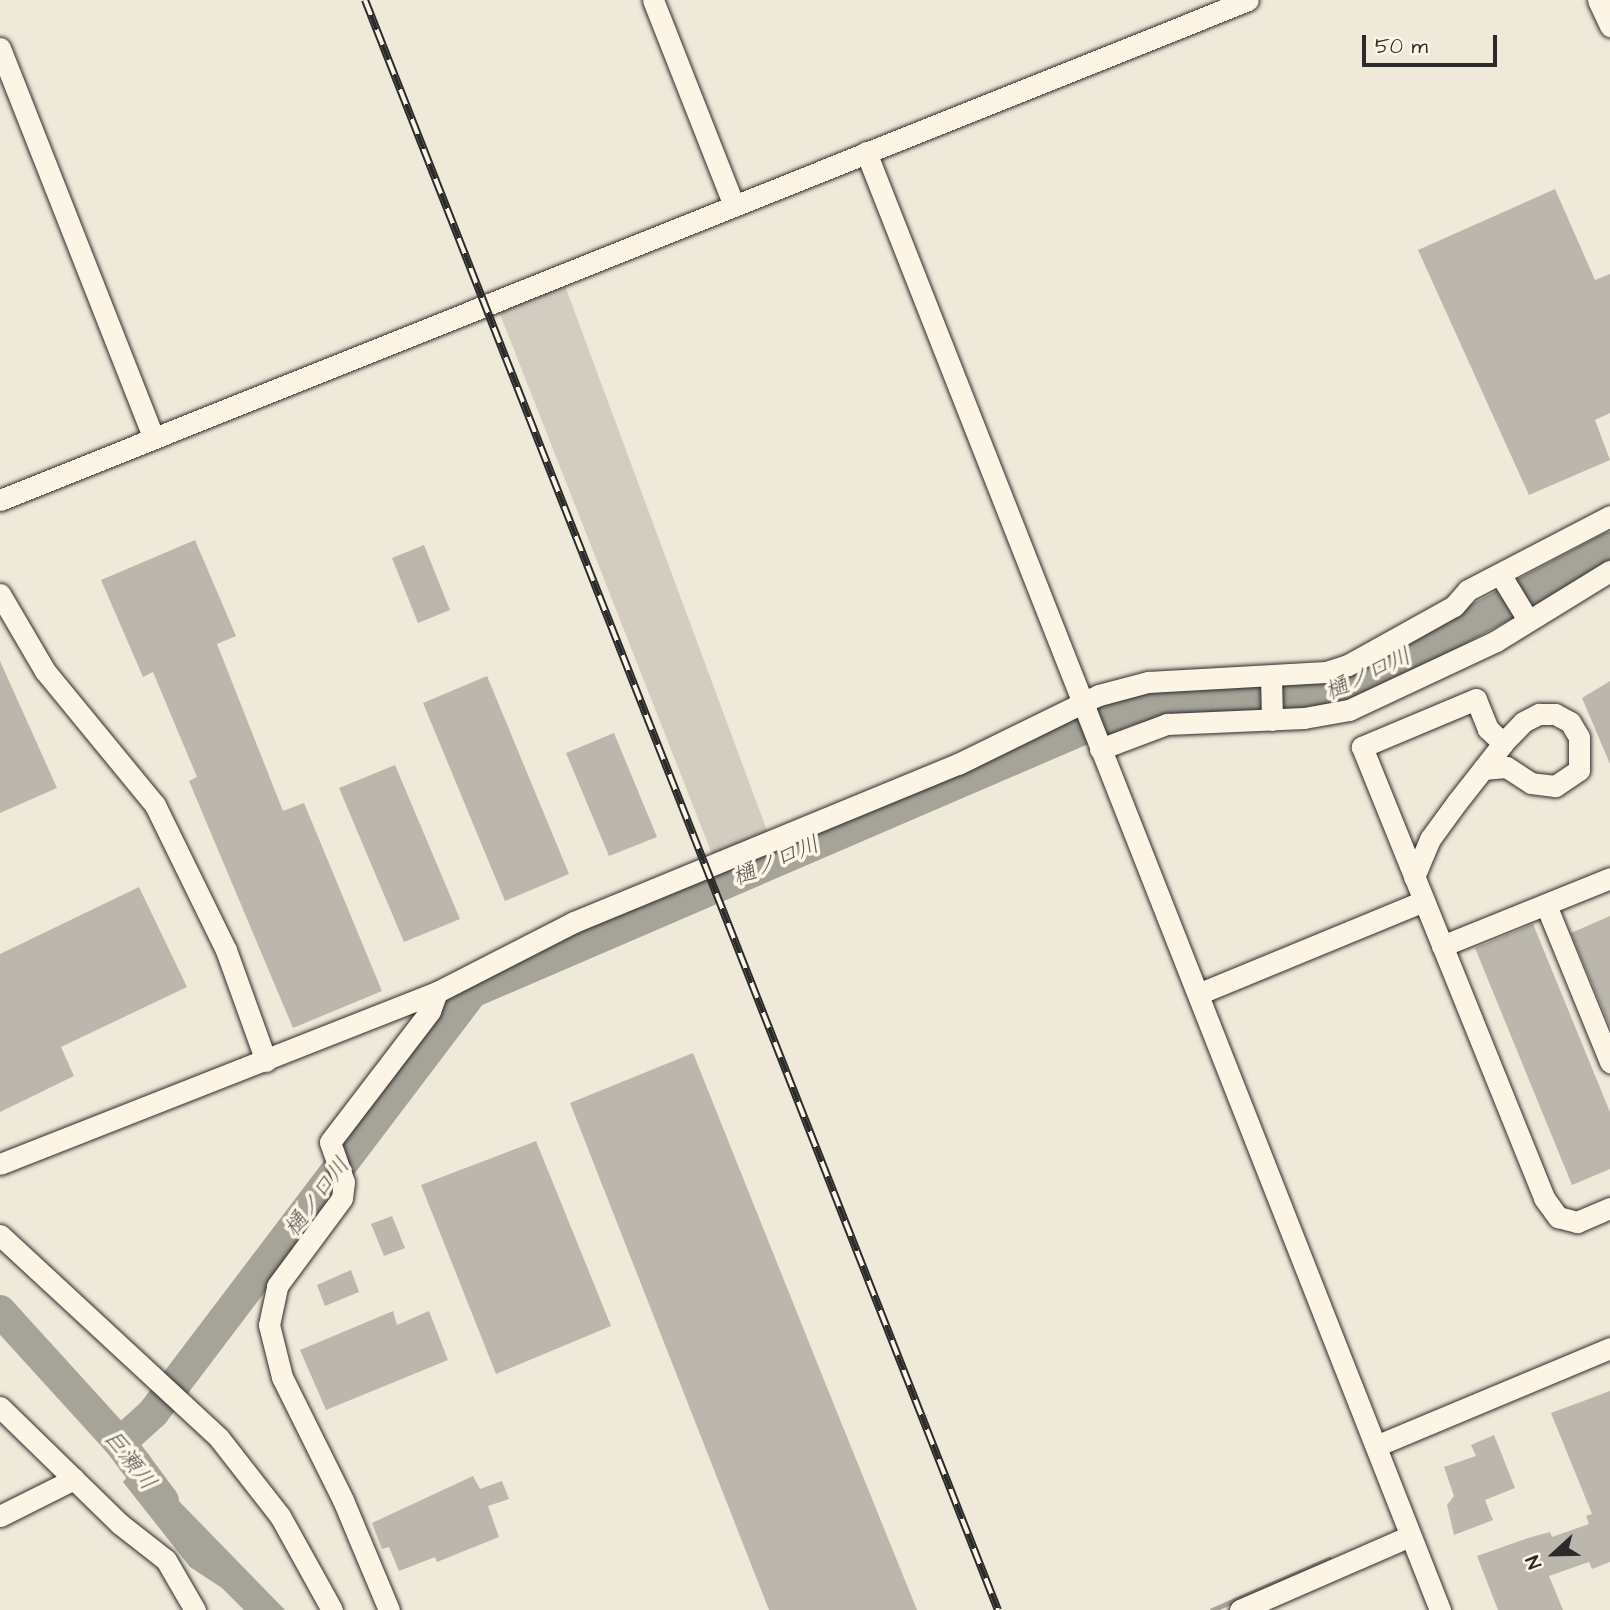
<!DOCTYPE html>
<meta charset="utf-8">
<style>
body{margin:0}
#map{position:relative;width:1610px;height:1610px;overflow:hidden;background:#efe9da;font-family:"Architects Daughter","Klee One",sans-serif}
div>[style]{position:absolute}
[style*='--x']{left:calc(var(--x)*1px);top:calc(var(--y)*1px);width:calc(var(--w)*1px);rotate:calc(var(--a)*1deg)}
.green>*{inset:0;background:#d2cdc0}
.water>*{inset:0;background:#a6a399}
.stream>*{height:5px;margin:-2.5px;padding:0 2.5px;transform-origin:2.5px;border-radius:2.5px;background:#a6a399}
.river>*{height:32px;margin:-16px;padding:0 16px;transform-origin:16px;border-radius:16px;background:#a6a399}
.building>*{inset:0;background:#bcb7ac}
.roads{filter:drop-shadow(0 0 2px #2b2b2b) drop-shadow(0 0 2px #2b2b2b)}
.minor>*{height:21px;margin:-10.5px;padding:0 10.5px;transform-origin:10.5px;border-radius:10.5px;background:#fcf5e5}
.rail>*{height:8px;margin-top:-4px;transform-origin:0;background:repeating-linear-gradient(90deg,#fcf5e5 0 16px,#2b2b2b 0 32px);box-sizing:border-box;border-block:2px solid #2b2b2b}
span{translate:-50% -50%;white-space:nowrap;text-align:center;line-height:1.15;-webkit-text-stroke:7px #fcf5e5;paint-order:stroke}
.water-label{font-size:23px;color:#565552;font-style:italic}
.north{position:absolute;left:1519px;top:1519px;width:70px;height:70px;-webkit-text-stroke:5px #fcf5e5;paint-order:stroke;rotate:248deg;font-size:19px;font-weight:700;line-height:28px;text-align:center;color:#2b2b2b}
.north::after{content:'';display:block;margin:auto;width:24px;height:32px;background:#2b2b2b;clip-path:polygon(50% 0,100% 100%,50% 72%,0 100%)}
.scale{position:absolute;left:1362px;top:35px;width:135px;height:32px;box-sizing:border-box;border:4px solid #2b2b2b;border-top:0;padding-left:9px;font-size:21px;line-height:24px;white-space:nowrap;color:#2b2b2b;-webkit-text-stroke:5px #fcf5e5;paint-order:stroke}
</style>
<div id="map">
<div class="green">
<i style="clip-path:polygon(564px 283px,769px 836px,714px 859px,498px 309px)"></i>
</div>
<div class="water">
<i style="clip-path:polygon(148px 1453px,172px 1494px,285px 1610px,244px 1610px,222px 1588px,190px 1567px,123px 1482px)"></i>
</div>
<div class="stream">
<i style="--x:1212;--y:1610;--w:128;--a:-23.6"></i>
</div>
<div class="river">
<i style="--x:0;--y:1311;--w:178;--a:47.7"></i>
<i style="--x:120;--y:1443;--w:72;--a:53.4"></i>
<i style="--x:120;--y:1443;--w:45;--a:-42.3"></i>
<i style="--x:153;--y:1413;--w:528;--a:-52.85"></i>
<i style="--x:472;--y:992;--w:715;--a:-23.3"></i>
<i style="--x:1129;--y:709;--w:37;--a:-11"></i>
<i style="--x:1165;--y:702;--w:151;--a:-1.1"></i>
<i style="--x:1316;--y:699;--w:37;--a:-19"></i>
<i style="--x:1351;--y:687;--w:294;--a:-28.2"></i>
</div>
<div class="building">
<i style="clip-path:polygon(1555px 189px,1595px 280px,1610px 274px,1610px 413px,1595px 420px,1610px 460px,1529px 495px,1418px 250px)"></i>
<i style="clip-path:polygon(195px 540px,236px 636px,217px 644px,283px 811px,304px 803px,382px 991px,293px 1028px,189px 781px,197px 777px,153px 672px,143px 677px,101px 580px)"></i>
<i style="clip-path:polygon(424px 545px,450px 610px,418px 623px,392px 558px)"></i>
<i style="clip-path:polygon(0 661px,57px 788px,0 813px)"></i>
<i style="clip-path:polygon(487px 676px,569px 874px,505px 901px,423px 703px)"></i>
<i style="clip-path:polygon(1610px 681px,1610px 764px,1582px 698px)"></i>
<i style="clip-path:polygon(614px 733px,657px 837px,609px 856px,566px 753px)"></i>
<i style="clip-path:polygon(395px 765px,460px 919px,404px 942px,339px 788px)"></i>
<i style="clip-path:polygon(139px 887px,187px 987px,61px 1047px,74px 1076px,0 1112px,0 954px)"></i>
<i style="clip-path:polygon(1610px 916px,1610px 1027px,1571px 933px)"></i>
<i style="clip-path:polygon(1533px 924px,1610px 1112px,1610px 1169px,1572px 1185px,1475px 948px)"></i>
<i style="clip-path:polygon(693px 1053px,822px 1375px,917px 1610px,769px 1610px,570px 1103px)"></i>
<i style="clip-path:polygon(536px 1141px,611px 1326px,496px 1374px,421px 1185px)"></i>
<i style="clip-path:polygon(392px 1216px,405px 1248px,384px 1256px,371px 1224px)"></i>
<i style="clip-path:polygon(351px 1270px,359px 1292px,325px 1306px,317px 1285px)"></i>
<i style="clip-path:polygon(393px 1311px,397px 1325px,429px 1311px,448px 1360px,326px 1410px,300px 1350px)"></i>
<i style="clip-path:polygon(1610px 1391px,1610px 1562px,1592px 1569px,1589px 1562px,1549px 1576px,1563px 1610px,1498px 1610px,1477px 1556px,1528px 1538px,1550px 1532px,1552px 1537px,1589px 1524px,1586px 1516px,1592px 1514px,1551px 1413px)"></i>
<i style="clip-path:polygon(1494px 1435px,1515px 1488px,1485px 1500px,1493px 1520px,1454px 1535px,1447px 1505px,1454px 1496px,1444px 1467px,1476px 1456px,1471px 1445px)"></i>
<i style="clip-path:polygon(473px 1476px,480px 1489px,502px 1481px,509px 1499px,488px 1506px,499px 1537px,437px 1562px,435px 1557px,399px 1571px,389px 1547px,382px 1549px,372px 1523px)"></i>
</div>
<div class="roads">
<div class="minor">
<i style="--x:653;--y:0;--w:221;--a:68.5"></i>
<i style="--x:1598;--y:0;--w:29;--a:65"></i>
<i style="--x:0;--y:48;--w:419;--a:68.5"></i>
<i style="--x:866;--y:152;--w:1567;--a:68.51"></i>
<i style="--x:0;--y:500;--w:1344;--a:-21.83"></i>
<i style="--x:1500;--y:574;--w:54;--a:58.7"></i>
<i style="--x:0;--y:594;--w:89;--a:59.7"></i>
<i style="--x:45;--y:671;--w:173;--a:50.6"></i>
<i style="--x:155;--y:805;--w:161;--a:63.9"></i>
<i style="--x:226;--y:950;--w:118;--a:70.2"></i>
<i style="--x:1271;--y:676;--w:44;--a:88.7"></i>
<i style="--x:1503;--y:743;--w:21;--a:-137"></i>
<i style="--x:1488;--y:729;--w:32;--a:-112"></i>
<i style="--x:1476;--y:699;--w:124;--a:157.2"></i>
<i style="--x:1362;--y:747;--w:486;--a:68"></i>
<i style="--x:1544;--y:1198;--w:24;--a:54"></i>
<i style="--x:1558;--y:1217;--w:20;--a:15"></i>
<i style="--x:1577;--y:1222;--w:36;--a:-23"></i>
<i style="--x:1100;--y:749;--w:72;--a:-20.5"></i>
<i style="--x:1167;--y:724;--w:137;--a:-2.5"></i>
<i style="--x:1304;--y:718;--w:46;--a:-10.1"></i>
<i style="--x:1349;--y:710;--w:162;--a:-25.1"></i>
<i style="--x:1496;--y:641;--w:134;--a:-31.6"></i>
<i style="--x:1414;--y:877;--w:41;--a:-67.2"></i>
<i style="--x:1430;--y:839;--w:46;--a:-53.9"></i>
<i style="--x:1457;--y:802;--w:42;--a:-51.8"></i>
<i style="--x:1483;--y:769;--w:33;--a:-52"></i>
<i style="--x:1503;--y:743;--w:29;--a:-46"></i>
<i style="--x:1523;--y:722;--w:18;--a:-27"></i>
<i style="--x:1539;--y:714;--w:16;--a:0"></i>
<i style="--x:1555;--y:714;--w:17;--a:28"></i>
<i style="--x:1570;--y:722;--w:17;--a:59"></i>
<i style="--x:1579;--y:737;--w:33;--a:90"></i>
<i style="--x:1579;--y:770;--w:29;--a:146"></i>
<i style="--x:1555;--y:786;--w:24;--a:-173"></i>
<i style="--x:1531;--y:783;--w:30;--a:-147"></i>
<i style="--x:1506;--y:767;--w:23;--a:175"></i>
<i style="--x:1546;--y:905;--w:170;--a:67.8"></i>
<i style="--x:1442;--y:946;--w:181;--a:-22"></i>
<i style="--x:1198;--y:994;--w:244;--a:-22.4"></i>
<i style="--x:0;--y:1164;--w:470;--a:-21.5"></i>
<i style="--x:437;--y:992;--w:154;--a:-27.1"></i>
<i style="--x:574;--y:922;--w:415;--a:-22.4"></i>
<i style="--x:958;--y:764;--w:157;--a:-26.1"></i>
<i style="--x:1099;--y:695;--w:51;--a:-14.9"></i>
<i style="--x:1148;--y:682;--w:178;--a:-3.2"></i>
<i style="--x:1326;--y:672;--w:23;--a:-18"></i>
<i style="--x:1348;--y:665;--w:121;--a:-29.1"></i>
<i style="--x:1454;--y:606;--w:21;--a:-49"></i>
<i style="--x:1468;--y:590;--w:160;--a:-27.5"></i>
<i style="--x:0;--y:1235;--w:299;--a:42.8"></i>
<i style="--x:219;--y:1438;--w:99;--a:52"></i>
<i style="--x:280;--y:1516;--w:107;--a:61"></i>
<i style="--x:0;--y:1407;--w:168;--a:44.3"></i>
<i style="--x:120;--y:1524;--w:58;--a:38"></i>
<i style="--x:166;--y:1560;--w:58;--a:59.9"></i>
<i style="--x:1376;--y:1446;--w:254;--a:-22.7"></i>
<i style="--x:0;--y:1516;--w:83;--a:-26.6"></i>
<i style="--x:389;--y:1610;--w:119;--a:-112.7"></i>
<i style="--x:343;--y:1500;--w:137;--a:-116.4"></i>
<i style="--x:282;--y:1377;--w:54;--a:-104"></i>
<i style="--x:269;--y:1325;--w:40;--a:-78"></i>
<i style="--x:277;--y:1286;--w:109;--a:-53.5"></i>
<i style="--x:342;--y:1198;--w:16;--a:-83"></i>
<i style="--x:344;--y:1182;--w:42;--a:-109.3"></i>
<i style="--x:330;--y:1142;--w:165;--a:-52.6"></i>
<i style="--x:430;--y:1011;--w:20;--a:-70"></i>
<i style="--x:1240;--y:1610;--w:185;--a:-23.5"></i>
</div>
</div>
<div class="rail">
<i style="--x:365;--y:0;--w:1730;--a:68.54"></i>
</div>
<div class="water-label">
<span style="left:1368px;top:674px;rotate:-25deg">樋ノ口川</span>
<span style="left:776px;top:861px;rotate:-23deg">樋ノ口川</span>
<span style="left:317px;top:1197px;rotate:-53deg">樋ノ口川</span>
<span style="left:130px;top:1460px;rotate:52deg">巨瀬川</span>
</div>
<div class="north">N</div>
<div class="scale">50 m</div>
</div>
